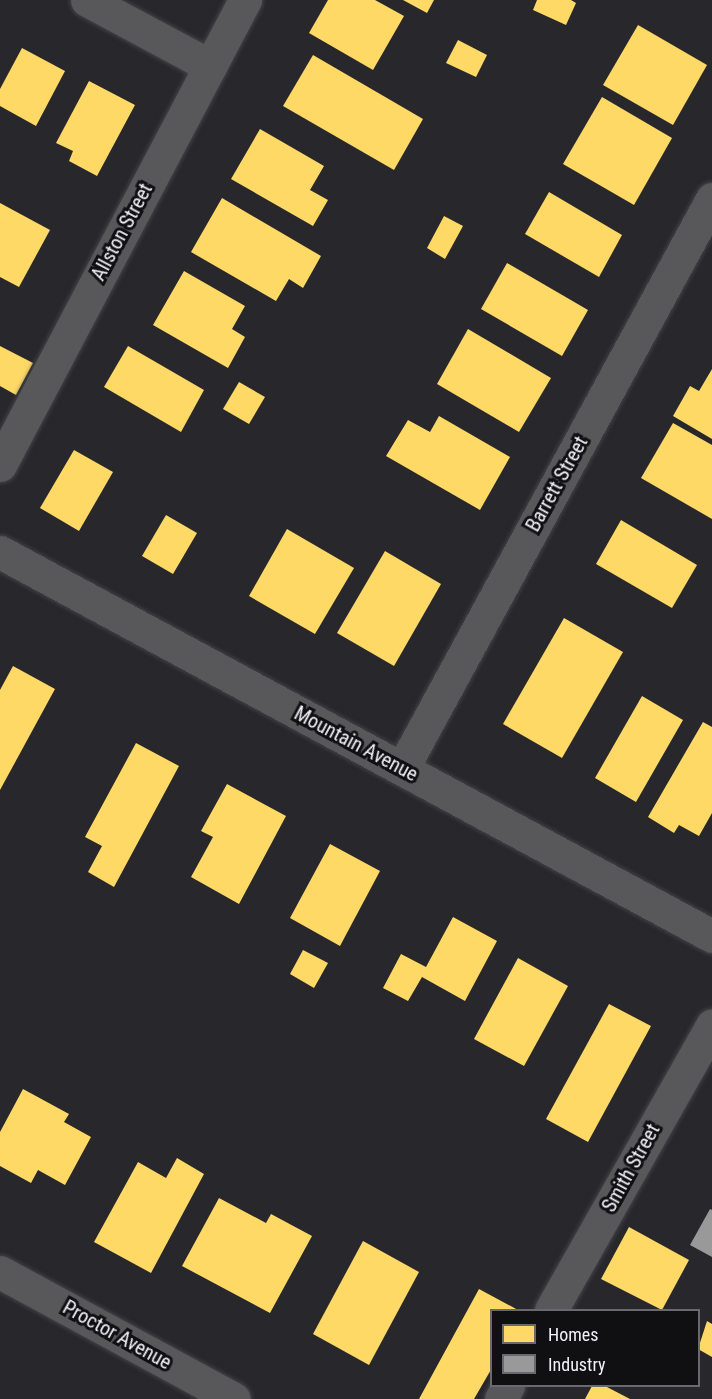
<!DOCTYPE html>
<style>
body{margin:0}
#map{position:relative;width:712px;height:1399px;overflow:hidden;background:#28282c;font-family:"Roboto Condensed",sans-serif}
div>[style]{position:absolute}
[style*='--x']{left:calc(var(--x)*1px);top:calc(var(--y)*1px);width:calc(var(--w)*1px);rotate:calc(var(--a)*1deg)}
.homes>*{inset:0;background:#ffd966}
.industry>*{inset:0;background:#999}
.roads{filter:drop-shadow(0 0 2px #434345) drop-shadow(0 0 2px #434345)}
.minor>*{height:33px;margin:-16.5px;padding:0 16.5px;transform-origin:16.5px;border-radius:16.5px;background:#58585b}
.tertiary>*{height:33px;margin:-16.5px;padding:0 16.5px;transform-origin:16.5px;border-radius:16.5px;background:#58585b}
span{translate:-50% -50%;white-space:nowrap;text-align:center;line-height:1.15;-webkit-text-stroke:6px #101013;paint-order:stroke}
.street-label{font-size:20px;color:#f2f2f6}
.legend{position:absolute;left:490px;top:1309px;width:210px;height:78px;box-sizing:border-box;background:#101013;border:2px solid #6a6a6e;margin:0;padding:8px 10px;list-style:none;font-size:18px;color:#f2f2f6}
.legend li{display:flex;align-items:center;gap:12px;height:30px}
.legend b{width:30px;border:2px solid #6a6a6e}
</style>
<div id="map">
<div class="homes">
<i style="clip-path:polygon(328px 0,375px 0,404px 16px,373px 70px,309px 33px)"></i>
<i style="clip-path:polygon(403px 0,434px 0,427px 13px)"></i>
<i style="clip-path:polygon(537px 0,571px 0,576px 3px,566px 25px,533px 10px)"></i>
<i style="clip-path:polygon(638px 25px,707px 65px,673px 125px,603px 85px)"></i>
<i style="clip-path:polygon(458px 40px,487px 55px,476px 77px,446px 63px)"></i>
<i style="clip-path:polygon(22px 48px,65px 71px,36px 126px,0 106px,0 89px)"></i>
<i style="clip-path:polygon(313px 55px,423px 119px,394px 170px,283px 106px)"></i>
<i style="clip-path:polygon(89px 81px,135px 105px,97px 176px,69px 161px,73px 151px,56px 143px)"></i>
<i style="clip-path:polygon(602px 97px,672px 138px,634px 205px,563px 164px)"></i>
<i style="clip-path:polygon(260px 129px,324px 166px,310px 190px,328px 200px,313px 226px,231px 179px)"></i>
<i style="clip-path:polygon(549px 192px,622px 235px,599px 277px,525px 234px)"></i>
<i style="clip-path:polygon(222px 198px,321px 256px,303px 288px,289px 279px,276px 301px,191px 252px)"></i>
<i style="clip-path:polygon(0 203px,50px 230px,19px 287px,0 277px)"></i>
<i style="clip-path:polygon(444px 216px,463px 226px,445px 259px,427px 248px)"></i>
<i style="clip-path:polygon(507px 263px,588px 310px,562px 356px,481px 309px)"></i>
<i style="clip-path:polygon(184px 271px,245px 306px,232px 329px,245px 337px,228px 368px,153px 325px)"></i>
<i style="clip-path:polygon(468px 329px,551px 378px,519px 432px,437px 384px)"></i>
<i style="clip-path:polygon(0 346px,33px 363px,16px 395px,0 386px)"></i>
<i style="clip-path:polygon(128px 346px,204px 390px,181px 432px,104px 387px)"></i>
<i style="clip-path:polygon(712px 369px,712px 439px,673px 416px,690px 386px,699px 391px)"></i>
<i style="clip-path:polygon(239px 382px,265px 397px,249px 424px,223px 409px)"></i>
<i style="clip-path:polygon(439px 416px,510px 457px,480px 510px,386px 456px,408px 420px,430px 432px)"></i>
<i style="clip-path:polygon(673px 423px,712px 445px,712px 519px,641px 478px)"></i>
<i style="clip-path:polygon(74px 450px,113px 472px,79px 531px,40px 508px)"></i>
<i style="clip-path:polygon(166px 515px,197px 533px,173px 574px,142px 556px)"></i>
<i style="clip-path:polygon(621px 520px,697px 565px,672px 608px,596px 564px)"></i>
<i style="clip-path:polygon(287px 529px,354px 568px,315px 634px,249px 596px)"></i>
<i style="clip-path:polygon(385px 551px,441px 584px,394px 666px,337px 633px)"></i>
<i style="clip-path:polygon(564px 618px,623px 652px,562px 758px,503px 724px)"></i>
<i style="clip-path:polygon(13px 666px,55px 689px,0 790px,0 690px)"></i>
<i style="clip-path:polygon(642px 696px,683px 720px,636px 802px,595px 778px)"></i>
<i style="clip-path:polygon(703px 722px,712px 727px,712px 813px,699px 836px,679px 825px,674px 833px,648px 817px)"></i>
<i style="clip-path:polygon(136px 743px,179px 766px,114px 887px,88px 872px,102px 846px,85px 837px)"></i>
<i style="clip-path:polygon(227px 784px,286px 816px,239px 904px,191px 877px,213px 837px,201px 831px)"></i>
<i style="clip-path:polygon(330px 844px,380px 871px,340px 946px,290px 918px)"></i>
<i style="clip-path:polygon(453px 917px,497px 941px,465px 1001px,422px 977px,408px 1001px,383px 988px,401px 954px,426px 967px)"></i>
<i style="clip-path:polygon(303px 950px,328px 963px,314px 988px,290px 974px)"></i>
<i style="clip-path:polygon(518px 958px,568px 986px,524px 1066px,474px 1039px)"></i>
<i style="clip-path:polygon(609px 1004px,651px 1026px,588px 1142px,546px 1119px)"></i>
<i style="clip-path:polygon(23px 1089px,69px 1114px,64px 1122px,91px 1137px,65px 1185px,38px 1170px,31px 1183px,0 1166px,0 1132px)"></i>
<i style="clip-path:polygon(177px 1158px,204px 1174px,151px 1273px,94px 1242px,138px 1162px,166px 1178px)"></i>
<i style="clip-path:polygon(219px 1198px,266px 1223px,271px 1214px,312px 1236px,270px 1313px,182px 1266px)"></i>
<i style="clip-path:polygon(629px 1227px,689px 1260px,662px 1310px,601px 1279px)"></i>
<i style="clip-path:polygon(363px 1241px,419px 1272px,369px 1365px,313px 1334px)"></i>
<i style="clip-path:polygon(479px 1289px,518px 1310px,492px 1310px,492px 1368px,474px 1399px,419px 1399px)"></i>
<i style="clip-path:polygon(707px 1321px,712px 1324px,712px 1357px,698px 1349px)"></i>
<i style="clip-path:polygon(592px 1386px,605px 1386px,630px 1399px,585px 1399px)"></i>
</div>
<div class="industry">
<i style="clip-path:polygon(710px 1209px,712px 1210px,712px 1257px,690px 1245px)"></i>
</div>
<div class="roads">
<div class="minor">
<i style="--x:87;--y:0;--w:140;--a:28.2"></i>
<i style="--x:0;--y:465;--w:526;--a:-62.22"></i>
<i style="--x:402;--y:769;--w:649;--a:-61.46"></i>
<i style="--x:0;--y:1272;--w:266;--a:28.5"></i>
<i style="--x:551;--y:1310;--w:327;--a:-60.5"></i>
<i style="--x:501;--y:1399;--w:15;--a:-62"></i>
</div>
<div class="tertiary">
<i style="--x:0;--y:552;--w:809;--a:28.34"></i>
</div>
</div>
<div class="street-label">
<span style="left:122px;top:232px;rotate:-62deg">Allston Street</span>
<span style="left:557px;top:484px;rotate:-61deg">Barrett Street</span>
<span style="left:356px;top:744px;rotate:28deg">Mountain Avenue</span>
<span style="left:631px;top:1168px;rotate:-61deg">Smith Street</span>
<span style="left:117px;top:1335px;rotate:29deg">Proctor Avenue</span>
</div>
<ul class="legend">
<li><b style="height:16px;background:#ffd966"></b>Homes</li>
<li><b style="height:16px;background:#999"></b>Industry</li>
</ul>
</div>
